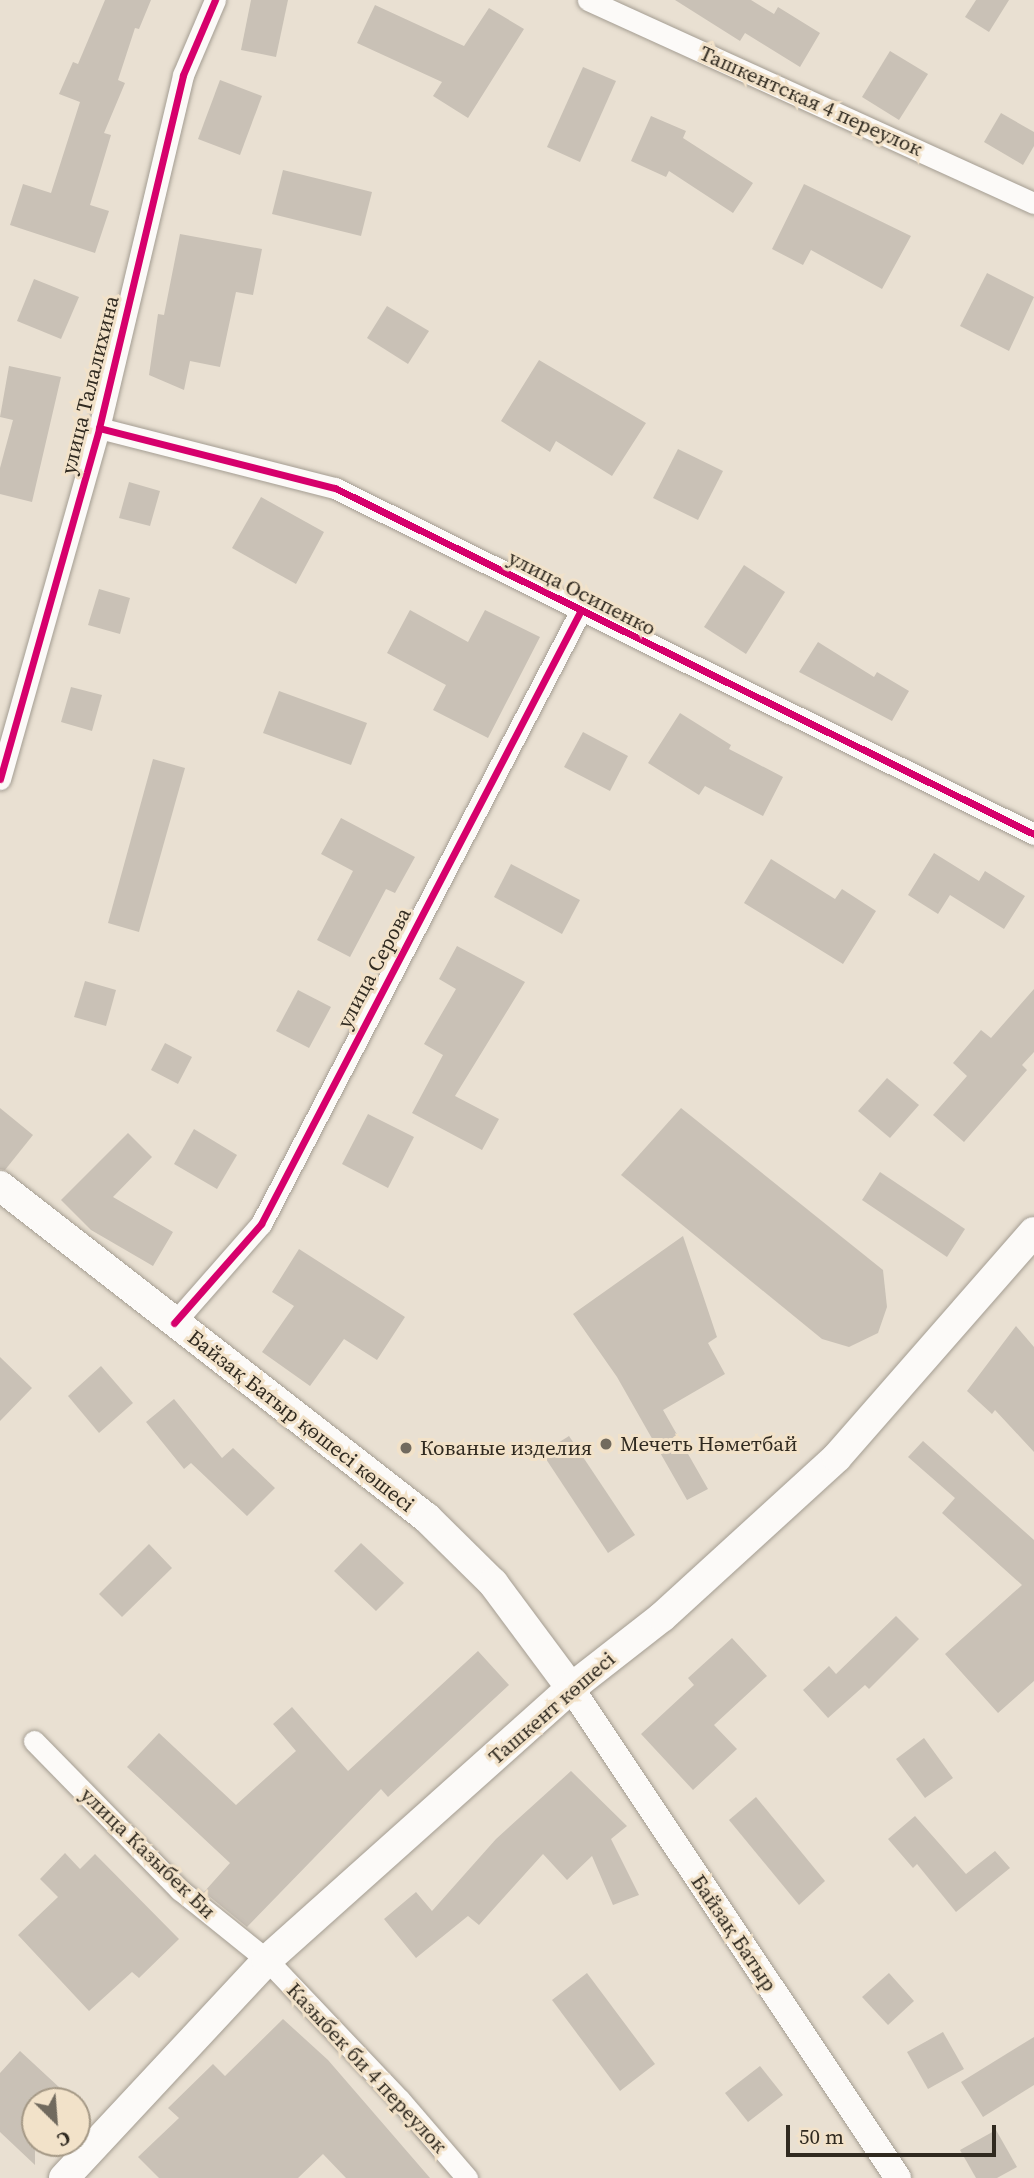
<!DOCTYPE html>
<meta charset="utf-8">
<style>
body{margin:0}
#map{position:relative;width:1034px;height:2178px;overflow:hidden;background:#e9e0d2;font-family:"Source Serif 4",serif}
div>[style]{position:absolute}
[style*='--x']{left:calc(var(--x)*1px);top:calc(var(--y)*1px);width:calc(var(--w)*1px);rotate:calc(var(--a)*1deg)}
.building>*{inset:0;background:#c9c1b6}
.roads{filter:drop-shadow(0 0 2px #a49d92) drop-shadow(0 0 2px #a49d92)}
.minor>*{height:21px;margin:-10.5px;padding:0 10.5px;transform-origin:10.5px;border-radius:10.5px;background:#fcfaf8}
.tertiary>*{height:26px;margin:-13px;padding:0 13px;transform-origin:13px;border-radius:13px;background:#fcfaf8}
.secondary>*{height:30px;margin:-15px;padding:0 15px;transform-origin:15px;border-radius:15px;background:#fcfaf8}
.cycleway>*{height:7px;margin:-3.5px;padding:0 3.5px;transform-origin:3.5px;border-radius:3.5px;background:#d6006c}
.dots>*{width:19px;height:19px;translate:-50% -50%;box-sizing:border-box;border:4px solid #f2e2c9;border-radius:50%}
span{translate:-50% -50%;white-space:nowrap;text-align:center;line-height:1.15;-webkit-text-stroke:6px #f2e2c9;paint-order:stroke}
.street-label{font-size:21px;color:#302a20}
.poi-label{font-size:21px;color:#302a20}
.left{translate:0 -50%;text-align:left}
.north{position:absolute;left:21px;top:2087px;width:70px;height:70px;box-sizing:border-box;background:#f2e2c9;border:2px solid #a49885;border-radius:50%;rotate:155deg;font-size:19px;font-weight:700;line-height:28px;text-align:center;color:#302a20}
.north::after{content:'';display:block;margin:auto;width:24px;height:32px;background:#716a5e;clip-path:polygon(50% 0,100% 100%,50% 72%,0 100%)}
.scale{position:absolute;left:786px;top:2125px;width:210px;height:32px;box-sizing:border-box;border:4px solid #302a20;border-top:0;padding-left:9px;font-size:21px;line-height:24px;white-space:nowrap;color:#302a20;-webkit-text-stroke:5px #f2e2c9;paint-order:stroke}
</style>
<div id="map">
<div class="building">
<i style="clip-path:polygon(105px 0,151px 0,139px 29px,135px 28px,118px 80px,125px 83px,104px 133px,111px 135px,90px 205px,109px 211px,95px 253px,10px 225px,23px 184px,51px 193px,80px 102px,59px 94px,73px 62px,78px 64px)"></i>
<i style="clip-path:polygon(251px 0,288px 0,276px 57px,241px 50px)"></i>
<i style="clip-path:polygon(675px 0,751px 0,774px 14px,778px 7px,820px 33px,800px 67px,745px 33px,740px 41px)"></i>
<i style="clip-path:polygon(976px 0,1009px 0,989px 32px,965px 17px)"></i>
<i style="clip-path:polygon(375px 5px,464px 46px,489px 8px,524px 29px,468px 118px,433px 96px,442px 82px,357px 43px)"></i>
<i style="clip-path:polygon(890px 51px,928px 74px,899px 120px,862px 97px)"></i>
<i style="clip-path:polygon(583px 67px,616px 81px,580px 162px,547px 147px)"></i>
<i style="clip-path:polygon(220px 80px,262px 96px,240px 155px,198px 139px)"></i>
<i style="clip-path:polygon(1001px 113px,1034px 132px,1034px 146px,1023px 165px,984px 142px)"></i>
<i style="clip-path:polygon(651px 116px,686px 131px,683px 138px,753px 183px,733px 213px,669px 171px,666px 177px,631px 161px)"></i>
<i style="clip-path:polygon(283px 170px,372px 192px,361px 236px,272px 214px)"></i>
<i style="clip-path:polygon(804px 184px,911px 236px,882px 289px,811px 250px,803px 265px,772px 249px)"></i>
<i style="clip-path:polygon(180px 234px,262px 249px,253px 295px,236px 292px,220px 367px,190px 361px,184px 390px,149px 375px,158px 314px,164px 315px)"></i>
<i style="clip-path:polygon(987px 273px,1034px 297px,1009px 351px,960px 326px)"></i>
<i style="clip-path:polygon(34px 279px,79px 297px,61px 339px,17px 321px)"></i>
<i style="clip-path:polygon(387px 306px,429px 331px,408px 364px,367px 338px)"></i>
<i style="clip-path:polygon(539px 360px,646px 423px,612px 476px,556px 441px,550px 452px,501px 421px)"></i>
<i style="clip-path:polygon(9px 366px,61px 377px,32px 502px,0 494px,0 468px,13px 420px,0 417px)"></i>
<i style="clip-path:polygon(678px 449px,723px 471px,698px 520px,653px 498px)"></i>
<i style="clip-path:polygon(129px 482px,160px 491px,150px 526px,119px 518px)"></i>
<i style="clip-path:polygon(261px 497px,324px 532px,296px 584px,232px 548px)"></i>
<i style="clip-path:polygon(744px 565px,785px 592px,746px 654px,704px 627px)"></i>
<i style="clip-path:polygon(99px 589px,130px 598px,120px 634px,88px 625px)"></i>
<i style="clip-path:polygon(410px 610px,468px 642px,485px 610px,540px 637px,488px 738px,433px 710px,446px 685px,387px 653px)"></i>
<i style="clip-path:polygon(818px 642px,874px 677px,877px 672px,909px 691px,892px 721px,799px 672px)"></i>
<i style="clip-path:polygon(71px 687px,102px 695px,92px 731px,61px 722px)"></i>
<i style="clip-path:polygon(279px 691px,367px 723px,351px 765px,263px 733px)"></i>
<i style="clip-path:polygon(680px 713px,731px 745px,729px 749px,783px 777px,763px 816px,705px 786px,699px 795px,648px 763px)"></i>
<i style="clip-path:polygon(583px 732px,628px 756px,610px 791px,564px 767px)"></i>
<i style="clip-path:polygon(153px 759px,185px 768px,139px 932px,108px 923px)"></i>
<i style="clip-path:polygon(341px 818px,415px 857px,395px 893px,386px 889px,350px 957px,317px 940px,353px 871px,321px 854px)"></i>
<i style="clip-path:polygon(934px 853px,979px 881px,985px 871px,1025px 896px,1004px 929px,950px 895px,938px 914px,908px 895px)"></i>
<i style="clip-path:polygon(771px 859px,835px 899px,842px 889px,876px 911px,843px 964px,744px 903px)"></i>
<i style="clip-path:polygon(511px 864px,580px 900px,562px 934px,494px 897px)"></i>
<i style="clip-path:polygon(457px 946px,525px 982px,455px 1096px,499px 1119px,482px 1150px,412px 1113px,443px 1055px,424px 1044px,456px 989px,439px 979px)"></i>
<i style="clip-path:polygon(85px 981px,116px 990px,106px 1026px,74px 1017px)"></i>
<i style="clip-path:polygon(1034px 989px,1034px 1052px,1022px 1065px,1027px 1070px,964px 1142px,933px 1115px,967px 1076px,953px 1063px,981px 1030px,991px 1038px)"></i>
<i style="clip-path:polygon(298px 990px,331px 1007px,309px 1048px,276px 1031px)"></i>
<i style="clip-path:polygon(165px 1043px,192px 1057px,178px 1084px,151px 1070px)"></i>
<i style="clip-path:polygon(887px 1078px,919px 1105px,890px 1138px,858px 1111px)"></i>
<i style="clip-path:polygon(0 1108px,33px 1135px,5px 1170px,0 1169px)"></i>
<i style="clip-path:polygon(681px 1108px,883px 1270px,887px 1307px,878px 1333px,849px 1347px,822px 1339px,621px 1175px)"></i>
<i style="clip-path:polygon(368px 1114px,414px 1137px,388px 1188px,342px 1164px)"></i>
<i style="clip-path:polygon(194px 1129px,237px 1155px,217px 1189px,174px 1164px)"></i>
<i style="clip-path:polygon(128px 1133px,152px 1157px,113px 1197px,173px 1232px,153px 1266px,91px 1230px,61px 1200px)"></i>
<i style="clip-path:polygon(880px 1172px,965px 1229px,947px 1257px,862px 1200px)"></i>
<i style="clip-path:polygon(683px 1236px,717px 1337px,708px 1343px,725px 1374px,663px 1410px,708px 1489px,687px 1500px,617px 1377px,573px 1314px)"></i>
<i style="clip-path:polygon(299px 1249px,405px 1317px,377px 1360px,344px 1339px,310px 1386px,262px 1352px,294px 1306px,272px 1292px)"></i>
<i style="clip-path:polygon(1016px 1326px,1034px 1347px,1034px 1452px,995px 1410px,992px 1414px,967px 1391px)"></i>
<i style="clip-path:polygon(0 1357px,32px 1388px,0 1421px)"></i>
<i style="clip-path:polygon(101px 1366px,133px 1403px,99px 1433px,68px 1396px)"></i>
<i style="clip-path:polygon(174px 1399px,222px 1458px,233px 1448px,275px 1488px,247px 1516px,191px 1463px,184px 1469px,146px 1422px)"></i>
<i style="clip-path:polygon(569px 1436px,635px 1535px,608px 1553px,542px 1453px)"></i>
<i style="clip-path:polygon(923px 1441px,1034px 1540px,1034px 1681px,998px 1713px,945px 1654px,1022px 1585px,942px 1513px,955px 1498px,908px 1457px)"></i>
<i style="clip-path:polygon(361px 1543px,404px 1583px,376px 1611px,334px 1571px)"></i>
<i style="clip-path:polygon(149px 1544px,172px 1568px,122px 1617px,99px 1594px)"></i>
<i style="clip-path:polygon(896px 1616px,919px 1639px,869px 1689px,865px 1685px,828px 1718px,803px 1690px,829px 1666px,836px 1674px)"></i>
<i style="clip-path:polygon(732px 1638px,767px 1676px,714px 1725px,737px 1749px,693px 1790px,641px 1734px,694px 1685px,688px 1678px)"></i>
<i style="clip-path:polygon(478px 1651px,509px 1685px,388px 1797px,381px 1789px,247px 1927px,204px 1892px,230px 1863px,127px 1767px,159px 1733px,236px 1805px,296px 1751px,273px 1724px,292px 1707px,348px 1771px)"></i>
<i style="clip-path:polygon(924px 1738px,953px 1778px,925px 1798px,896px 1759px)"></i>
<i style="clip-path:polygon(571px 1771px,627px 1826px,611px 1839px,639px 1895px,613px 1905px,592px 1856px,567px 1880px,543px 1854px,479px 1925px,468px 1916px,416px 1958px,384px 1919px,416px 1892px,432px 1911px,496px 1839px)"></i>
<i style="clip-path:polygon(756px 1797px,825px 1881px,799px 1905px,729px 1820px)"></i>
<i style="clip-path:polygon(915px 1816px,966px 1874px,995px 1851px,1010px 1868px,956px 1912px,917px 1864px,913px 1868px,888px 1839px)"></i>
<i style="clip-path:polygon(65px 1853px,80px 1869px,95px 1854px,179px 1939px,139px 1978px,132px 1972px,89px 2011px,18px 1935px,58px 1897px,40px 1879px)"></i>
<i style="clip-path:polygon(587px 1973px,655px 2064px,620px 2091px,552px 2000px)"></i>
<i style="clip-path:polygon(889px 1973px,914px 2001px,888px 2025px,862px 1997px)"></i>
<i style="clip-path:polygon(283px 2019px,328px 2060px,430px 2178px,346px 2178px,323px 2154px,298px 2178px,159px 2178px,138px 2157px,179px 2118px,168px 2108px,213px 2064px,225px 2076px)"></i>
<i style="clip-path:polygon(943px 2032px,964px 2069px,928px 2089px,907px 2052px)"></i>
<i style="clip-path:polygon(1034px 2037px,1034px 2085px,983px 2117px,961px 2082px)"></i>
<i style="clip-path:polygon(20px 2051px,74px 2101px,35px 2101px,35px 2165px,0 2132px,0 2073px)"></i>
<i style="clip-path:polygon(760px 2066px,783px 2095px,748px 2122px,725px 2093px)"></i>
<i style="clip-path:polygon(996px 2130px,1017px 2167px,997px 2178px,976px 2178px,960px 2150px)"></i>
</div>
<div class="roads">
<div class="minor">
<i style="--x:588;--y:0;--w:490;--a:24.5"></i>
<i style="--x:99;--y:428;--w:244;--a:14.3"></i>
<i style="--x:335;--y:488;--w:780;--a:26.34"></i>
<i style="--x:0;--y:779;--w:365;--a:-74.2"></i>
<i style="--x:99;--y:428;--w:363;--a:-76.6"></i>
<i style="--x:183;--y:75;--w:82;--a:-66.9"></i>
<i style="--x:174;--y:1323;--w:132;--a:-48.7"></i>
<i style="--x:261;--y:1224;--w:690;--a:-62.47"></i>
<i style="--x:34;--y:1741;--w:209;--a:45.6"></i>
<i style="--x:180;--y:1890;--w:112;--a:38.8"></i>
<i style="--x:267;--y:1960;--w:193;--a:46.5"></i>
<i style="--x:400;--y:2100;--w:103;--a:49.3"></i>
</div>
<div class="tertiary">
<i style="--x:571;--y:1688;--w:589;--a:56.28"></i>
</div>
<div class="secondary">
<i style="--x:0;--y:1186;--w:541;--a:37.87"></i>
<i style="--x:427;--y:1518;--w:93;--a:44.6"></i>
<i style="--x:493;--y:1583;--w:131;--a:53.4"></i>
<i style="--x:64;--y:2178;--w:298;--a:-47"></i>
<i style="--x:267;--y:1960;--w:408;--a:-41.8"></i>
<i style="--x:571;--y:1688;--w:115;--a:-38"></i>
<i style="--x:662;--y:1617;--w:237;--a:-42.4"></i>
<i style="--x:837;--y:1457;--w:299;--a:-48.8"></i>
</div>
</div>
<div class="cycleway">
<i style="--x:99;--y:428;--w:244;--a:14.3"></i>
<i style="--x:335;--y:488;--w:780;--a:26.34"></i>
<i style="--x:0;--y:779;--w:365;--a:-74.2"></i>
<i style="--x:99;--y:428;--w:363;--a:-76.6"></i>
<i style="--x:183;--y:75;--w:82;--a:-66.9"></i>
<i style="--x:174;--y:1323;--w:132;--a:-48.7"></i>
<i style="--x:261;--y:1224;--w:690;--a:-62.47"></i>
</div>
<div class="dots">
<i style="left:606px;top:1444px;background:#716a5e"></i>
<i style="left:406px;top:1448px;background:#716a5e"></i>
</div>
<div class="street-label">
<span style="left:811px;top:101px;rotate:24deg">Ташкентская 4 переулок</span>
<span style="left:90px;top:385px;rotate:-76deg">улица Талалихина</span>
<span style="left:582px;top:593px;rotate:27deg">улица Осипенко</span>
<span style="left:374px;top:968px;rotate:-62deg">улица Серова</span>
<span style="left:301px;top:1421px;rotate:38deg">Байзақ Батыр қөшесі көшесі</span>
<span style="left:552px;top:1708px;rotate:-41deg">Ташкент көшесі</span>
<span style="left:148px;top:1853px;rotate:44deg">улица Казыбек Би</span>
<span style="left:734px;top:1933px;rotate:56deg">Байзақ Батыр</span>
<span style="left:367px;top:2068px;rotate:47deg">Казыбек би 4 переулок</span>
</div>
<div class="poi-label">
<span class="left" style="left:620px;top:1444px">Мечеть Нәметбай</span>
<span class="left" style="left:420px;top:1448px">Кованые изделия</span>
</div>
<div class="north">С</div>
<div class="scale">50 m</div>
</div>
